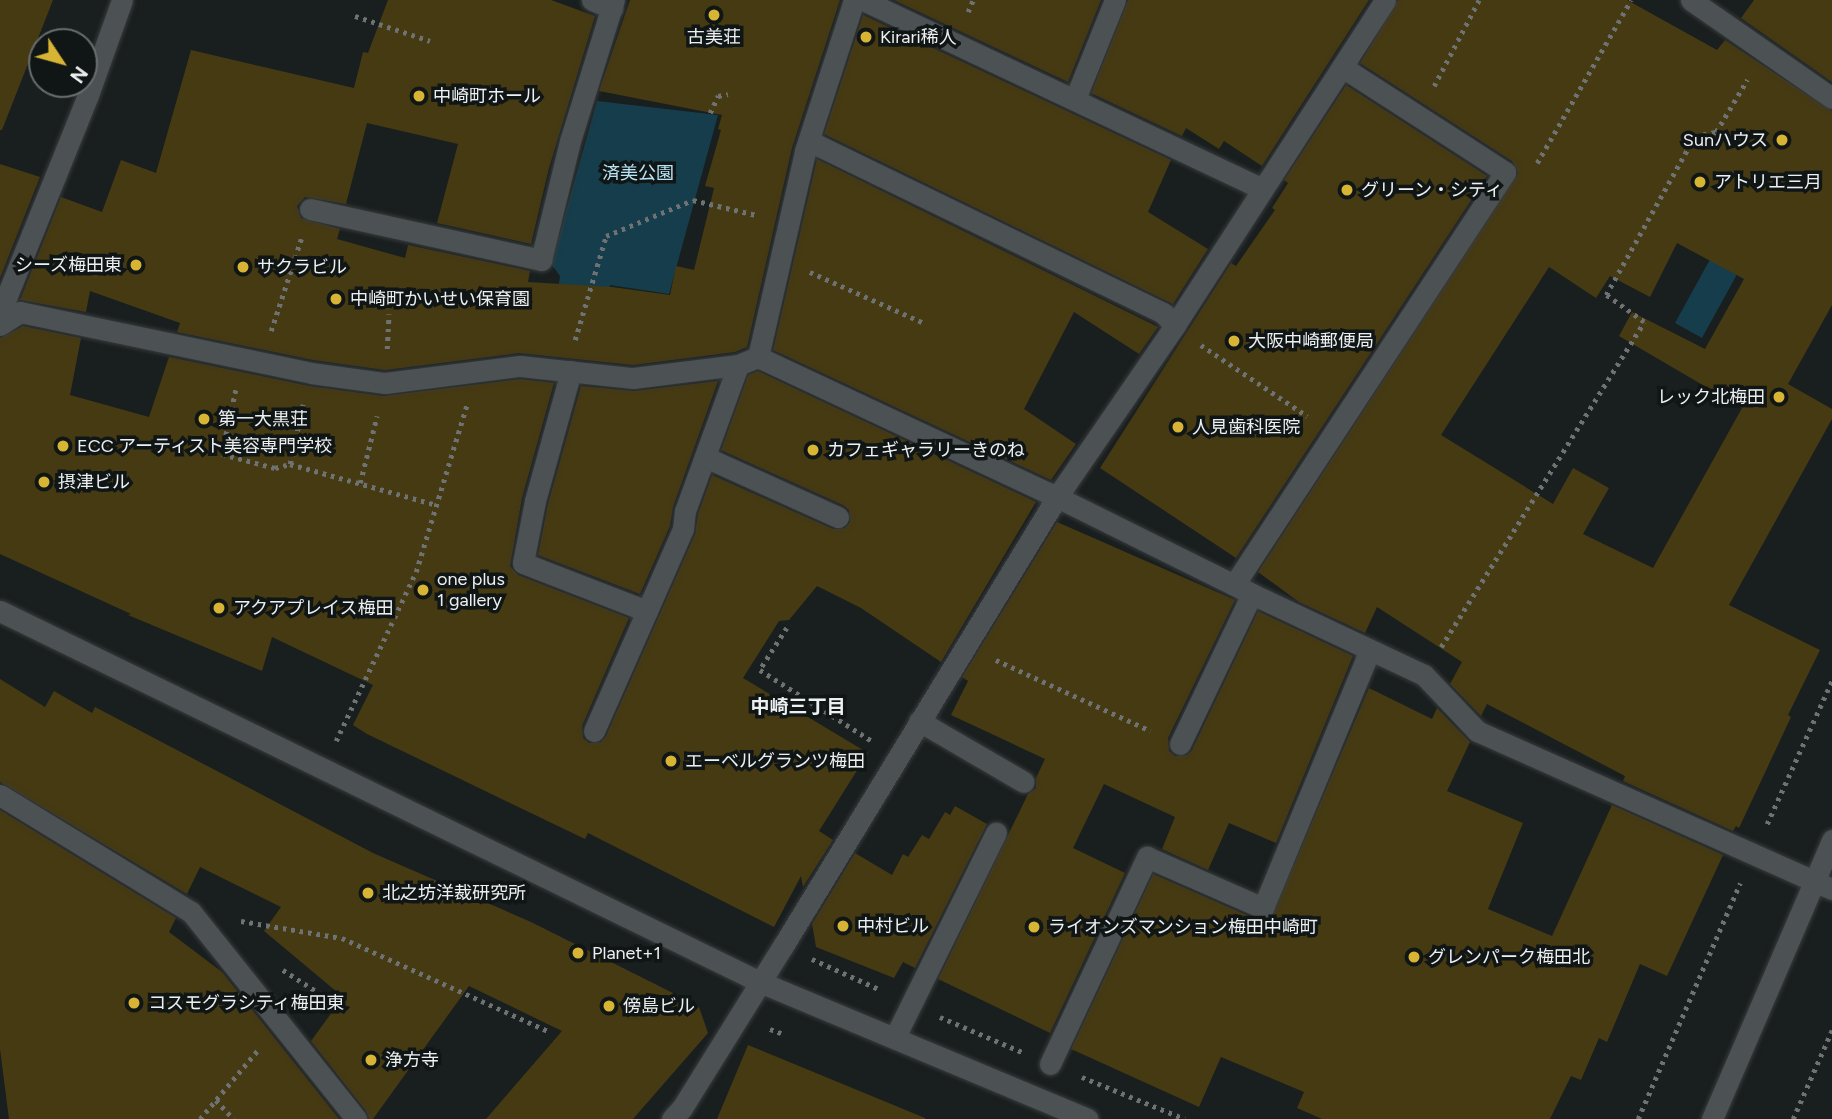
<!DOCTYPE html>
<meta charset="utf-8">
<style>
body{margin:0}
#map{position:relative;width:1832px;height:1119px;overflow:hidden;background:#191e1f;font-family:Figtree,"Noto Sans JP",sans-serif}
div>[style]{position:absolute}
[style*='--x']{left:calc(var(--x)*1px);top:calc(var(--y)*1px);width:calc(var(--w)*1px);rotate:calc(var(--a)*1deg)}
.green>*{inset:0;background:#163d4b}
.building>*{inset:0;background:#463a12}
.path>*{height:4.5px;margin-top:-2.25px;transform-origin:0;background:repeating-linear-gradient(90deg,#6e7273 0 3.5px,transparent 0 8.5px)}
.roads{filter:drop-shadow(0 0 2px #383b3c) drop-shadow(0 0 2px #383b3c)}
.minor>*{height:21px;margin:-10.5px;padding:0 10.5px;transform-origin:10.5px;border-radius:10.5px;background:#4c5153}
.dots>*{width:19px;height:19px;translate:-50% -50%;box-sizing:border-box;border:4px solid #101516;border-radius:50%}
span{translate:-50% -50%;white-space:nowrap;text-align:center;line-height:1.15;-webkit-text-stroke:7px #101516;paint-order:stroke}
.poi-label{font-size:18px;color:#edf0f1}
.left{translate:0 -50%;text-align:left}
.right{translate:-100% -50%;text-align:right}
.park-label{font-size:18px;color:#b9e4f6}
.neighbourhood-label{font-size:19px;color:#edf0f1;font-weight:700}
.north{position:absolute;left:28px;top:28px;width:70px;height:70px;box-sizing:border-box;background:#101516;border:2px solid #686d6e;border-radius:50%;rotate:126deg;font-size:19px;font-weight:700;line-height:28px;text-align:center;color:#edf0f1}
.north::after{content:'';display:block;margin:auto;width:24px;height:32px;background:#d7b434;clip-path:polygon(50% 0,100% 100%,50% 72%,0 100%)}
</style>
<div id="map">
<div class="green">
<i style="clip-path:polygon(597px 101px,718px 115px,669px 294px,610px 285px,601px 360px,549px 356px,560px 276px,551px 264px)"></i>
<i style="clip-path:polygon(1752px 183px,1779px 198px,1702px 338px,1675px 323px)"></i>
</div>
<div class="building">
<i style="clip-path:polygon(0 0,53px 0,2px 130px,0 130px)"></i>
<i style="clip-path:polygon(388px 0,551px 0,595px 16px,549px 168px,531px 244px,437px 223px,458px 144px,367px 123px,346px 204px,305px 197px,297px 206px,301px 218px,340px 229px,337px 239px,405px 258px,408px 245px,530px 271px,528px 282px,612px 287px,670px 295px,676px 266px,694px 270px,714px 188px,705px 186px,721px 130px,718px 129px,722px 115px,599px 91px,630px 0,840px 0,792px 148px,747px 347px,735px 352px,633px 365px,519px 353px,385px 370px,313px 360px,177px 332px,180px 323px,90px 291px,86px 312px,20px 300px,61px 197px,102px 212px,121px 160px,156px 173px,191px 50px,354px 88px,363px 52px,368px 53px)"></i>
<i style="clip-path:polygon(894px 0,1101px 0,1068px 82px)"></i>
<i style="clip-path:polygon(1128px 0,1369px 0,1262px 166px,1224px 141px,1219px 149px,1186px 128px,1182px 136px,1091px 93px)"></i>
<i style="clip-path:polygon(evenodd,1398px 0,1627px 0,1717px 50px,1725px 40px,1832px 111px,1832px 305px,1788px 384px,1832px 409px,1832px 419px,1729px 605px,1820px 650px,1788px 715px,1791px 717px,1739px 828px,1736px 826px,1733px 831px,1623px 781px,1625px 776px,1487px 704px,1481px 716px,1450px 684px,1462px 662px,1377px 607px,1365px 633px,1299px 602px,1258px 572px,1518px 173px,1512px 161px,1360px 63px,1398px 0,1677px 243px,1744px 279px,1705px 349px,1632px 312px,1619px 336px,1742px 408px,1653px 568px,1583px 534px,1609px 488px,1573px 468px,1553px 504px,1441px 435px,1549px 267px,1596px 298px,1610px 276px,1650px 297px,1677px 243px)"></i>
<i style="clip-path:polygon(1754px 0,1832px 0,1832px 82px,1741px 18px)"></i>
<i style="clip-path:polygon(863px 15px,1171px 160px,1148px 212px,1208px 249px,1173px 304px,824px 134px)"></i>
<i style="clip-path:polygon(1346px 85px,1487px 176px,1236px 558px,1100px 468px,1231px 263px,1236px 266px,1275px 210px,1272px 208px,1288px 183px,1284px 180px)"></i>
<i style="clip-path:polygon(817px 159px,1158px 327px,1139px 354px,1074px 312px,1024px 409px,1076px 444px,1051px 480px,773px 350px)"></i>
<i style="clip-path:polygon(0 164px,40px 177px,0 278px)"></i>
<i style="clip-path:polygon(23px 326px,81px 338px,70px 395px,149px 417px,169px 357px,309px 386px,383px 396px,520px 379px,554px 383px,522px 498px,510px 566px,518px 575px,629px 618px,582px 726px,583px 738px,589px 743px,601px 742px,606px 736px,695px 534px,698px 514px,712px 475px,833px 529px,845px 528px,850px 522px,849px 510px,843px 505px,721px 450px,748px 375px,758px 371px,1036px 502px,941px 662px,861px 608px,817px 586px,789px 620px,779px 621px,743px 678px,868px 753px,819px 831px,833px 840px,803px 887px,801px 876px,774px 927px,588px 833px,585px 839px,367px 734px,353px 725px,373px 685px,272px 637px,262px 671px,128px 615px,131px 614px,0 554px,0 338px)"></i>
<i style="clip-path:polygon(718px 381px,673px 507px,670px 526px,640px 594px,538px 555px,548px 504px,581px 386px,634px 391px)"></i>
<i style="clip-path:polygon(1057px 522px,1235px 600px,1168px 738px,1169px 751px,1175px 756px,1187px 755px,1192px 750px,1258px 611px,1353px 656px,1276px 843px,1229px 823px,1208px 870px,1162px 849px,1175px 817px,1104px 784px,1073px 848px,1125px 873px,1050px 1033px,938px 979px,1028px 794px,1036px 788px,1036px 778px,1045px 759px,951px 715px,968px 681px,962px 677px)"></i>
<i style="clip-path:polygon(0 679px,45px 707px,54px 691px,92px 713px,95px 707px,373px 853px,531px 922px,667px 990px,699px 1007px,708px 1033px,633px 1119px,486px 1119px,562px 1031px,469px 986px,373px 1119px,369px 1119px,366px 1111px,311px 1041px,343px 997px,264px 931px,281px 907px,200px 867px,187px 894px,0 782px)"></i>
<i style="clip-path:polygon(1369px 688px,1432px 719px,1437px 708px,1470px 742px,1447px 791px,1523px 823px,1488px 909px,1552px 936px,1612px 805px,1723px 855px,1667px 976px,1640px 964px,1607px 1042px,1599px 1038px,1581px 1080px,1571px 1076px,1550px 1119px,1322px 1119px,1297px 1108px,1304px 1092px,1221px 1057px,1199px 1107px,1071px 1049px,1153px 874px,1258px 920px,1271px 918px)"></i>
<i style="clip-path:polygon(955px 806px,987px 824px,915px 968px,903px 962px,894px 978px,816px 947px,812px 924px,855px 853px,892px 875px,903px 854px,908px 857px,922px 835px,929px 839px,945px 812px,950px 815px)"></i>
<i style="clip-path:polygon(0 810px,176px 918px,169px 932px,222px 972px,339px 1119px,9px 1119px,0 1049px)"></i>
<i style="clip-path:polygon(748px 1045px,925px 1118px,925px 1119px,717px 1119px)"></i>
</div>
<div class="path">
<i style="--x:968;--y:12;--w:13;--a:-67"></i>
<i style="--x:355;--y:16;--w:79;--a:18.4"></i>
<i style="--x:1434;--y:86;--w:97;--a:-62.4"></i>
<i style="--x:710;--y:113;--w:19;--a:-65"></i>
<i style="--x:718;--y:96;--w:10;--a:-11"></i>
<i style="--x:1537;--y:163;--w:188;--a:-60"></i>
<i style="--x:810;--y:272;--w:125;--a:24.1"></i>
<i style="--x:271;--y:331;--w:97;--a:-71.9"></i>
<i style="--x:575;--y:340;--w:109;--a:-73.4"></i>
<i style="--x:606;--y:236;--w:94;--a:-22.5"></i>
<i style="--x:693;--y:200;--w:65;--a:13.4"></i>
<i style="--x:1201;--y:345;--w:128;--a:33.8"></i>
<i style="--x:387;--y:349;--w:35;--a:-87"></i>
<i style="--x:236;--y:390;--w:66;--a:102.3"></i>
<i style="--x:222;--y:454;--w:55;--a:14.8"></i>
<i style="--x:275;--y:468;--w:16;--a:-15"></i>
<i style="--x:290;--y:464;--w:153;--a:15.6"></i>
<i style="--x:290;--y:464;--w:61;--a:-77.8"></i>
<i style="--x:360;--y:483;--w:69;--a:-75.8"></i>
<i style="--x:787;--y:628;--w:50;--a:122.7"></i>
<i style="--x:760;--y:670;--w:133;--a:32.4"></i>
<i style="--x:1441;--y:647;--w:383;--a:-58"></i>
<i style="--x:1644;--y:322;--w:47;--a:-144.6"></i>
<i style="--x:1606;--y:295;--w:182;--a:-60.8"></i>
<i style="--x:1695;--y:136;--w:21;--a:-11"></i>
<i style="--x:1716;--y:132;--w:61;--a:-59.2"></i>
<i style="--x:996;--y:660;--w:170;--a:24.6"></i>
<i style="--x:336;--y:741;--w:187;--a:-64.7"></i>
<i style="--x:416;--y:572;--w:176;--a:-73.1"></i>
<i style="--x:1767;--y:824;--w:157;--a:-65.6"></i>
<i style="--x:241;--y:921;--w:102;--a:9.6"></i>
<i style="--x:342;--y:938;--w:226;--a:24.3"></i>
<i style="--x:812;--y:959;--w:76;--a:24.2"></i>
<i style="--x:283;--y:970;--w:43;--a:32.6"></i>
<i style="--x:940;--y:1017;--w:89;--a:23.1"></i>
<i style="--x:770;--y:1029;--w:12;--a:20"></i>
<i style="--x:1082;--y:1077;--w:111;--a:22.2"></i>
<i style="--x:216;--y:1100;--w:26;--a:47"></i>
<i style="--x:200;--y:1119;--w:90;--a:-50"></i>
<i style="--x:1638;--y:1119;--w:257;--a:-66.6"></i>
<i style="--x:1793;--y:1119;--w:97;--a:-66.3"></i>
</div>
<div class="roads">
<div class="minor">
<i style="--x:592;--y:0;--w:22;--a:22"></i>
<i style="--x:863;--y:0;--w:442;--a:25.3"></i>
<i style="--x:1691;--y:0;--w:172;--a:34.8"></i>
<i style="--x:1075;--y:99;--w:107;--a:-68"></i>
<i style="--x:809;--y:141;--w:394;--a:25.9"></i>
<i style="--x:1163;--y:313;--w:17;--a:45"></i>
<i style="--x:310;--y:209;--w:237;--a:12.4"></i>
<i style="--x:541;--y:260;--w:122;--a:-76.3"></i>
<i style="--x:570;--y:141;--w:148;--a:-72.7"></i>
<i style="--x:0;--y:313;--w:235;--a:-68"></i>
<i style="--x:88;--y:95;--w:101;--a:-70.3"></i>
<i style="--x:0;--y:325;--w:24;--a:-33"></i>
<i style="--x:20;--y:312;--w:297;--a:11.8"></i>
<i style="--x:311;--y:373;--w:75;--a:7.7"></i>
<i style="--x:385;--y:383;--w:136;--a:-7.2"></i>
<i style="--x:520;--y:366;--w:114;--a:6.1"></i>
<i style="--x:633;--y:378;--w:106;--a:-7.1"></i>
<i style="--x:738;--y:365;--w:22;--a:-22"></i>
<i style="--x:758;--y:357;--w:330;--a:25.1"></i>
<i style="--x:1057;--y:497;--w:218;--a:26.4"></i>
<i style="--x:1252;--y:594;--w:190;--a:25.2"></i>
<i style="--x:1424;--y:675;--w:77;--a:46.6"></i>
<i style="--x:1477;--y:731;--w:389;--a:24"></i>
<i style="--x:758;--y:357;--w:211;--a:-77.1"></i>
<i style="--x:805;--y:151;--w:159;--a:-72"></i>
<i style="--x:571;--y:371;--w:135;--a:105.5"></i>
<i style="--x:535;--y:501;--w:63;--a:101"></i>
<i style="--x:523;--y:563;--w:133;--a:21.2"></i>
<i style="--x:647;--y:611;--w:90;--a:-66.3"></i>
<i style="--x:683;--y:529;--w:18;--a:-84"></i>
<i style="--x:685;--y:511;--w:155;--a:-70"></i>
<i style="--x:705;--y:457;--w:146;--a:24.3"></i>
<i style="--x:1234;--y:585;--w:494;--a:-56.7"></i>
<i style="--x:1505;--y:172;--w:194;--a:-147.2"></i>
<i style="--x:0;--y:611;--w:846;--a:26.02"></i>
<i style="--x:760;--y:982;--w:355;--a:22.7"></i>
<i style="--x:919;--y:721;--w:121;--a:30.2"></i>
<i style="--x:594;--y:731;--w:131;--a:-66.2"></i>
<i style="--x:1180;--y:744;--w:166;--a:-64.4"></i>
<i style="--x:0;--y:795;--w:224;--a:31.5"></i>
<i style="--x:191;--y:912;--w:265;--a:51.4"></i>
<i style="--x:895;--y:1037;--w:228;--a:-63.7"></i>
<i style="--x:1050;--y:1064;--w:229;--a:-64.9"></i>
<i style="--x:1147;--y:857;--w:127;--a:23.7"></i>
<i style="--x:1263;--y:908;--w:279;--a:-67.5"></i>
<i style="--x:672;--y:1119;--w:15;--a:-48"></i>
<i style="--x:682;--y:1108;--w:191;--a:-58.1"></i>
<i style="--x:783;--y:946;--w:526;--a:-58.61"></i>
<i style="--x:1057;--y:497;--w:209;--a:-55.5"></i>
<i style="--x:1175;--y:325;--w:387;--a:-57.1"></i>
<i style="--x:1712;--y:1119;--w:304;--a:-66.7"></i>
</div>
</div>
<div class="dots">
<i style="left:714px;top:15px;background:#d7b434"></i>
<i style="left:866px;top:37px;background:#d7b434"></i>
<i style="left:419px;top:96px;background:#d7b434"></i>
<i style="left:1782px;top:140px;background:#d7b434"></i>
<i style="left:1700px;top:182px;background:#d7b434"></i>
<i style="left:1347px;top:190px;background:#d7b434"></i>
<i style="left:136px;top:265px;background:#d7b434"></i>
<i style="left:243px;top:267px;background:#d7b434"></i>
<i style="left:336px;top:299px;background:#d7b434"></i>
<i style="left:1234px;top:341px;background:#d7b434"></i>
<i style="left:1779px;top:397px;background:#d7b434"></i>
<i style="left:204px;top:419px;background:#d7b434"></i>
<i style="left:1178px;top:427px;background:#d7b434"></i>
<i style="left:63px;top:446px;background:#d7b434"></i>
<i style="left:813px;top:450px;background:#d7b434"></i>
<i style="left:44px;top:482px;background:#d7b434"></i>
<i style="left:423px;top:590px;background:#d7b434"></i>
<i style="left:219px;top:608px;background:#d7b434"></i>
<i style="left:671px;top:761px;background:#d7b434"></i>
<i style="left:368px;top:893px;background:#d7b434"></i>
<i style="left:843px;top:926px;background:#d7b434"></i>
<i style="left:1034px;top:927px;background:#d7b434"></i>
<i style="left:578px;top:953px;background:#d7b434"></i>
<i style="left:1414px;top:957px;background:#d7b434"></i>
<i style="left:134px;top:1003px;background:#d7b434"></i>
<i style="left:609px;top:1006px;background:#d7b434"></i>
<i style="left:371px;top:1060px;background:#d7b434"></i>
</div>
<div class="poi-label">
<span style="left:714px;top:37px">古美荘</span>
<span class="left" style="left:880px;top:37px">Kirari稀人</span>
<span class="left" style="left:433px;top:96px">中崎町ホール</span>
<span class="right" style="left:1768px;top:140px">Sunハウス</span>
<span class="left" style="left:1714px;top:182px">アトリエ三月</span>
<span class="left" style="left:1361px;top:190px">グリーン・シティ</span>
<span class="right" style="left:122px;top:265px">シーズ梅田東</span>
<span class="left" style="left:257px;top:267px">サクラビル</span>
<span class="left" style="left:350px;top:299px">中崎町かいせい保育園</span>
<span class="left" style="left:1248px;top:341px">大阪中崎郵便局</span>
<span class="right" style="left:1765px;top:397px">レック北梅田</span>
<span class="left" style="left:218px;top:419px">第一大黒荘</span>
<span class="left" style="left:1192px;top:427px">人見歯科医院</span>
<span class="left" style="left:77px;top:446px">ECC アーティスト美容専門学校</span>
<span class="left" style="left:827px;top:450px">カフェギャラリーきのね</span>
<span class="left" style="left:58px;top:482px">摂津ビル</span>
<span class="left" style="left:437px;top:590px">one plus<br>1 gallery</span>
<span class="left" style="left:233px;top:608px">アクアプレイス梅田</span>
<span class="left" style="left:685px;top:761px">エーベルグランツ梅田</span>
<span class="left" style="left:382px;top:893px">北之坊洋裁研究所</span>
<span class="left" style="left:857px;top:926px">中村ビル</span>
<span class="left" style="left:1048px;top:927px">ライオンズマンション梅田中崎町</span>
<span class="left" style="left:592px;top:953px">Planet+1</span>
<span class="left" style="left:1428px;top:957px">グレンパーク梅田北</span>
<span class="left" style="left:148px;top:1003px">コスモグラシティ梅田東</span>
<span class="left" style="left:623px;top:1006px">傍島ビル</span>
<span class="left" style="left:385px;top:1060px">浄方寺</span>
</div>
<div class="park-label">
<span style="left:638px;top:173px">済美公園</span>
</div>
<div class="neighbourhood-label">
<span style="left:798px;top:707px">中崎三丁目</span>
</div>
<div class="north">N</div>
</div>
